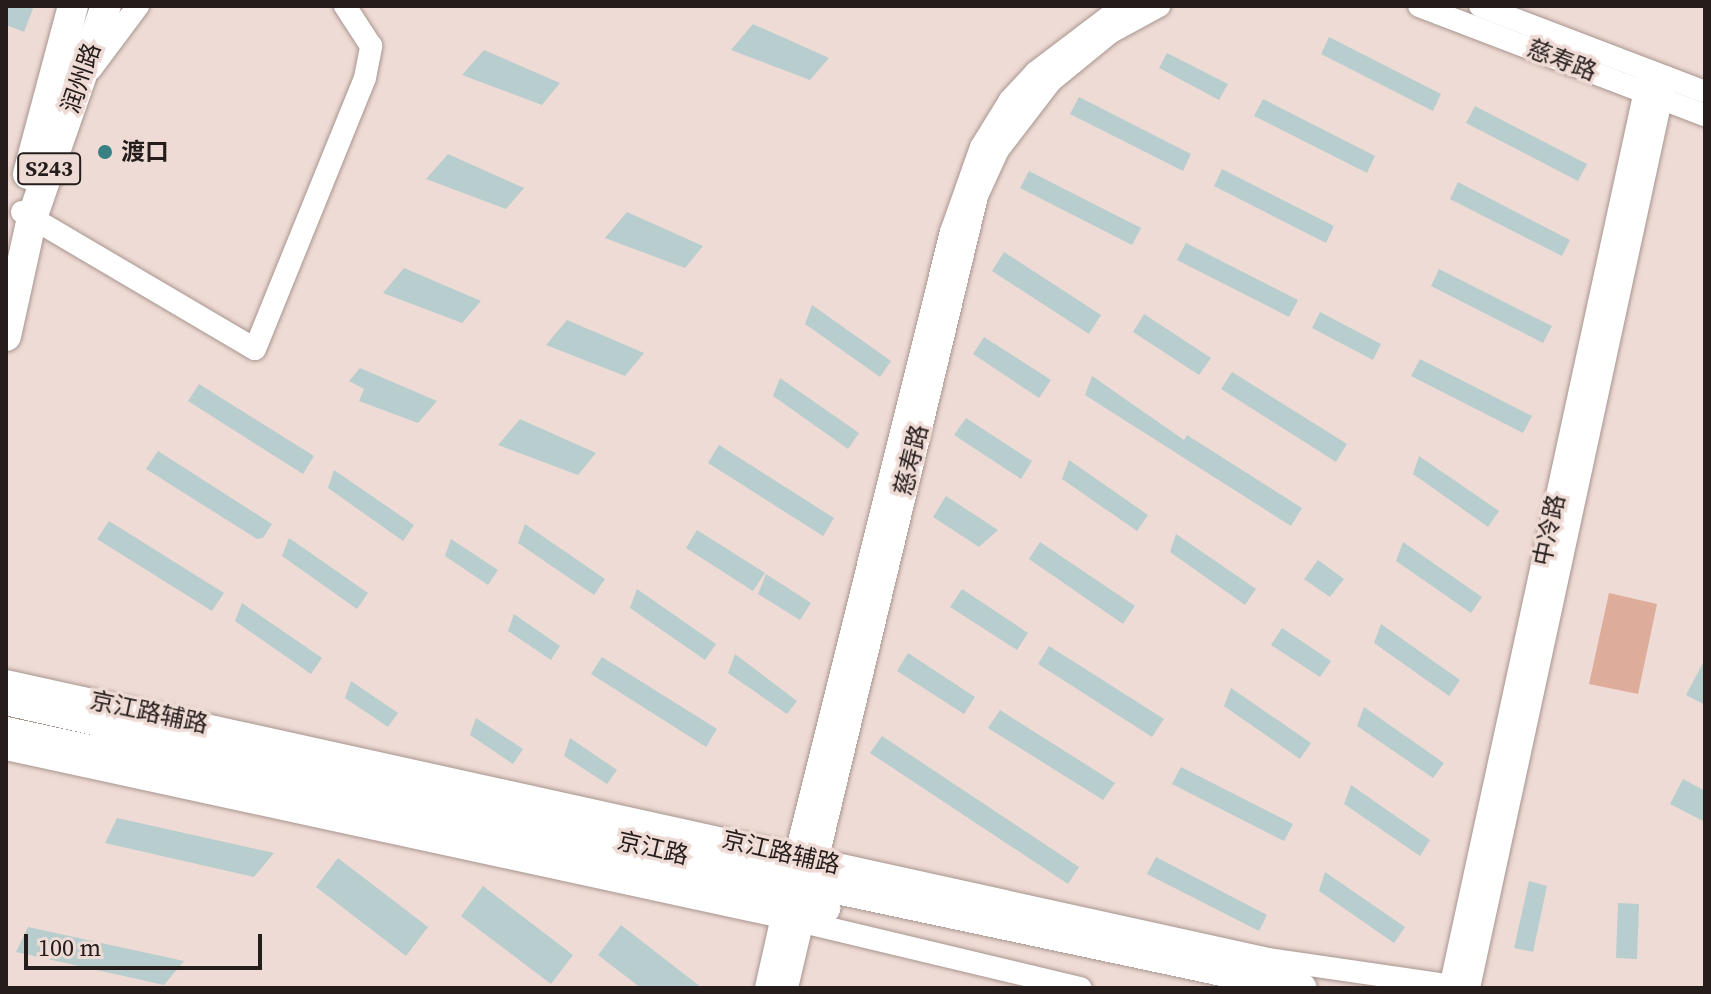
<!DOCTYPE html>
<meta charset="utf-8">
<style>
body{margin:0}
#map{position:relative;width:1711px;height:994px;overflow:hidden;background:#efdbd5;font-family:"Source Serif 4","Noto Sans SC",serif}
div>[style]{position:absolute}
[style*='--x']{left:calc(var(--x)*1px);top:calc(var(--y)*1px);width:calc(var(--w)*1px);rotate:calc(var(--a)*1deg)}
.green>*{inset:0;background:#deac9a}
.building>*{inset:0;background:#b8cdce}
.roads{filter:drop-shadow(0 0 2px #a7958f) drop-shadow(0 0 2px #a7958f)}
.minor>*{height:22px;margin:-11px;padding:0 11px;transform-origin:11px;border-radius:11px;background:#fff}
.major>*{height:30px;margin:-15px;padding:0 15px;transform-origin:15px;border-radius:15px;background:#fff}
.dots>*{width:22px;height:22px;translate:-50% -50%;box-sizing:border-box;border:4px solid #efdbd5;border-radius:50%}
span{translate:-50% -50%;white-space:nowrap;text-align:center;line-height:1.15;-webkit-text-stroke:7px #efdbd5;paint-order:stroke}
.shield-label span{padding:2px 6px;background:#efdbd5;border:2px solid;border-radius:6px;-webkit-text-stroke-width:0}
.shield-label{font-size:22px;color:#241d1b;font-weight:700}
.street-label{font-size:24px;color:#241d1b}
.poi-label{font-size:24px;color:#241d1b;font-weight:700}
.left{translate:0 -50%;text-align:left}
.frame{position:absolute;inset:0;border:8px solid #241d1b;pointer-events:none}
.scale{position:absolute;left:24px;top:934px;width:238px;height:36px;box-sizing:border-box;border:4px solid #241d1b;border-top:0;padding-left:10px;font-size:24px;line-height:28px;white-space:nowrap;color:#241d1b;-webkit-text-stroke:6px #efdbd5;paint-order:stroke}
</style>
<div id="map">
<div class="green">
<i style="clip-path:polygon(1609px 593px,1657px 604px,1638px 694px,1589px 684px)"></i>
</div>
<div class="building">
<i style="clip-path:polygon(6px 6px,34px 6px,24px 32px,6px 25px)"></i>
<i style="clip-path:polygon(753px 24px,829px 58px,810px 80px,731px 50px)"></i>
<i style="clip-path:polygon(1329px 37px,1441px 94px,1433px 111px,1321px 54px)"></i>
<i style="clip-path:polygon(484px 50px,560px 83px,542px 105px,462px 75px)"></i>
<i style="clip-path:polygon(1167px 53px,1228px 84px,1219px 100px,1159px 68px)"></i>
<i style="clip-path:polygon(1079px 97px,1191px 154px,1183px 171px,1070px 114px)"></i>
<i style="clip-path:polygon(1263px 99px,1375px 156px,1367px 173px,1254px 116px)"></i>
<i style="clip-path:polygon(1475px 106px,1587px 164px,1578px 181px,1466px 123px)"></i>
<i style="clip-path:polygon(448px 154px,524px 188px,506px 209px,426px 179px)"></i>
<i style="clip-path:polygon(1222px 169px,1334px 226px,1326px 243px,1214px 186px)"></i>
<i style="clip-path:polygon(1029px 171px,1141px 228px,1132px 245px,1020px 188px)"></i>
<i style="clip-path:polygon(1458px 182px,1570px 240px,1562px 256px,1450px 199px)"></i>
<i style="clip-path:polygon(627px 212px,703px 246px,685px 268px,605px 238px)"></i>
<i style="clip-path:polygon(1186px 243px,1298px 300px,1289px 317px,1177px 260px)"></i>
<i style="clip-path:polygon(1004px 252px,1101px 315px,1089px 334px,992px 271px)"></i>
<i style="clip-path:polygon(404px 268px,481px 301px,462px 323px,383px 293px)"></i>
<i style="clip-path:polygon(1439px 269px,1552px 326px,1543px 343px,1431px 286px)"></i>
<i style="clip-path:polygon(812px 305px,891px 361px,880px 377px,805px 324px)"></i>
<i style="clip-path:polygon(1320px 312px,1381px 344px,1373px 360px,1312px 328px)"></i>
<i style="clip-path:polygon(1144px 314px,1211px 358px,1199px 375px,1133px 332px)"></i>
<i style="clip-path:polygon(567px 320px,644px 353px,625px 376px,546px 345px)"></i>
<i style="clip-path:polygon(984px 337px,1051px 380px,1039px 398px,973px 354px)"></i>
<i style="clip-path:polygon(1420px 359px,1532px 416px,1523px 433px,1411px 376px)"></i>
<i style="clip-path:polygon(360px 368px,437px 401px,418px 423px,359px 401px,364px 389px,349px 381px)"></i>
<i style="clip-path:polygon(1232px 372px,1347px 444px,1336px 462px,1221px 389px)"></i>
<i style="clip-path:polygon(1092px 376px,1184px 440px,1187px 435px,1302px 508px,1291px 526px,1085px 395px)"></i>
<i style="clip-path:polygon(780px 378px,859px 433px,848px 449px,773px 396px)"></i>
<i style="clip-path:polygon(199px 384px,314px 456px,303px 474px,188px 401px)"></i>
<i style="clip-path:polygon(966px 418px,1032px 461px,1021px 479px,954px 435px)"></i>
<i style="clip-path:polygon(520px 419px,596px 453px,578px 475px,498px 445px)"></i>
<i style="clip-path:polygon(719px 445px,834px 518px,823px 536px,708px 463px)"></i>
<i style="clip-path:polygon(158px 451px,272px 524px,263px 538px,257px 539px,146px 469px)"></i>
<i style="clip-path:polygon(1419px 456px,1499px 511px,1488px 527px,1413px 474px)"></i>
<i style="clip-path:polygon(1069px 460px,1148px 515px,1137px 531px,1062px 479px)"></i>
<i style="clip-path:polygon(334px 470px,414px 525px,403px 541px,328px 488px)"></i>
<i style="clip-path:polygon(946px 496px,998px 530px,979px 547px,933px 517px)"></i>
<i style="clip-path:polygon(109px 521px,224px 593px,212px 611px,97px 539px)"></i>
<i style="clip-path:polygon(525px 524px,605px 579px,594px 595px,518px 543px)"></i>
<i style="clip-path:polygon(697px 530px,765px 573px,753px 591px,686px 548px)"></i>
<i style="clip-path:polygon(1176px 534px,1256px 589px,1245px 605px,1170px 552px)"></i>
<i style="clip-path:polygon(289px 538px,368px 593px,357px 609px,282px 556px)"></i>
<i style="clip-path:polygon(451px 539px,498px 570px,488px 585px,445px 556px)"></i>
<i style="clip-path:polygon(1040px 542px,1135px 606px,1123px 624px,1029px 559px)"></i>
<i style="clip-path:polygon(1403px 542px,1482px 597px,1471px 613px,1396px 561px)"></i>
<i style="clip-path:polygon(1318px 560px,1344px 579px,1330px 597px,1304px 579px)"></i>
<i style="clip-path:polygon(766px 574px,811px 603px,800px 620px,758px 594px)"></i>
<i style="clip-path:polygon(637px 589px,716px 644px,705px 660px,630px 608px)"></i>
<i style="clip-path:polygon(962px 589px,1028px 633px,1017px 650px,950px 607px)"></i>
<i style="clip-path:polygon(242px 603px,322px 658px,311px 674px,235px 621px)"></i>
<i style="clip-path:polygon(514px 614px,560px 646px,551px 660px,508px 631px)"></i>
<i style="clip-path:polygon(1381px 624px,1460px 680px,1449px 696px,1374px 643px)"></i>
<i style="clip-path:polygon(1282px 628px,1331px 661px,1320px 677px,1271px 645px)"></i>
<i style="clip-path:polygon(1049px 646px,1164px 719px,1152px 737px,1038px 664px)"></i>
<i style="clip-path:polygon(908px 653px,975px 697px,964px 714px,897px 671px)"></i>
<i style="clip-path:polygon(735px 654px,797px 701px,787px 714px,728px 673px)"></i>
<i style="clip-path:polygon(602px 657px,717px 729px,706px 747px,591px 674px)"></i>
<i style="clip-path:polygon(1705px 659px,1705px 705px,1686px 695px)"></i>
<i style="clip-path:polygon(351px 681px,398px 713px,388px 727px,345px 698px)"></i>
<i style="clip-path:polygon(1231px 688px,1311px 743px,1300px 759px,1224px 706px)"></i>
<i style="clip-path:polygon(1364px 707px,1444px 763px,1433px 778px,1357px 726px)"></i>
<i style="clip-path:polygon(1000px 710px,1115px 783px,1103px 800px,988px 728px)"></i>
<i style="clip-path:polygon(476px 718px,523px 749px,513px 764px,470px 735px)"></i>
<i style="clip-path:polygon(882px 736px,1079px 867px,1068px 884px,870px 753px)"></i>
<i style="clip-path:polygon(570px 738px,617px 770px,607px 784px,564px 756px)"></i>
<i style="clip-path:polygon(1181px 767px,1293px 824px,1284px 841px,1172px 784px)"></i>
<i style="clip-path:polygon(1683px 779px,1705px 791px,1705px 822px,1670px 804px)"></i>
<i style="clip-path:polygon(1351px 785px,1430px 840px,1420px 856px,1344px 804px)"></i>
<i style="clip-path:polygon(117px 818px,274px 853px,254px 877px,105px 843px)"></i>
<i style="clip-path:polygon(1156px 857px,1267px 915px,1259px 931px,1147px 874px)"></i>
<i style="clip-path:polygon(338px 858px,428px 927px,406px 956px,316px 887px)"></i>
<i style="clip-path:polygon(1325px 872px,1405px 927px,1394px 943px,1319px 891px)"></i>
<i style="clip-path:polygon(1529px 881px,1547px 886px,1533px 952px,1514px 948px)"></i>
<i style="clip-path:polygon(483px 886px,573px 955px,551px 984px,461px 916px)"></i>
<i style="clip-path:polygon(1618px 903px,1639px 904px,1637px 959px,1616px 958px)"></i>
<i style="clip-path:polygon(621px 925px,702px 988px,641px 988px,598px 955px)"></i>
<i style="clip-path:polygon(28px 927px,184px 961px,164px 985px,16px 952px)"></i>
</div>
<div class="roads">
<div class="minor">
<i style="--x:1419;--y:6;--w:306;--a:20.9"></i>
<i style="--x:1480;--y:6;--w:241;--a:20.9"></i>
<i style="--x:91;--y:69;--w:79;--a:-53.3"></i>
<i style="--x:22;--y:212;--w:270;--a:30.5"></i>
<i style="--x:255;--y:349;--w:292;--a:-67.9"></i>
<i style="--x:365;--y:78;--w:33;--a:-79"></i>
<i style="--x:371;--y:46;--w:48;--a:-123"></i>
<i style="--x:6;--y:681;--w:1292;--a:12.42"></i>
<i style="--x:1268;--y:959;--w:200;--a:8.3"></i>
<i style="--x:6;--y:749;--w:794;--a:12.22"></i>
<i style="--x:782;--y:917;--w:307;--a:13.4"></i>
<i style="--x:792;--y:870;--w:658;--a:-76.01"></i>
<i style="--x:951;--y:232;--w:90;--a:-70.6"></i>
<i style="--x:981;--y:147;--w:55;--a:-58.3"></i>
<i style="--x:1010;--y:100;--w:38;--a:-47"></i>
<i style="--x:1036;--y:72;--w:109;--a:-37.2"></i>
<i style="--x:814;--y:874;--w:697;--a:-76.48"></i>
<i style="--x:977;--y:196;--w:51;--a:-65.5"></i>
<i style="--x:998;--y:150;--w:87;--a:-52.5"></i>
<i style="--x:1051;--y:81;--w:77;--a:-39.2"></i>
<i style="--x:1111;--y:32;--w:55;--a:-28.4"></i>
<i style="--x:766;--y:988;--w:87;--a:-77.4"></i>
<i style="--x:787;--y:988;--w:79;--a:-76.8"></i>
<i style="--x:1450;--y:988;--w:937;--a:-77.74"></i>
<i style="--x:1469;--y:988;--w:932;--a:-77.8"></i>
</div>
<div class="major">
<i style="--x:28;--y:174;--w:174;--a:-75"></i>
<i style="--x:6;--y:336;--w:121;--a:-77.6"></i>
<i style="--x:32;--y:218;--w:225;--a:-70.8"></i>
<i style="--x:6;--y:700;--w:804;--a:12.86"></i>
<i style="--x:790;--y:879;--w:523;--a:12.02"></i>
<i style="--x:6;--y:732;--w:838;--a:12.13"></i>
</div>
</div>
<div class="dots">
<i style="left:105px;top:152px;background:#378084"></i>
</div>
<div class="shield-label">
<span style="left:49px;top:169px">S243</span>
</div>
<div class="street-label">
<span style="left:1562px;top:60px;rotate:21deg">慈寿路</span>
<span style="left:81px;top:78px;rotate:-71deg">润州路</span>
<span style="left:911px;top:460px;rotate:-76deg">慈寿路</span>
<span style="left:1549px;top:530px;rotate:-78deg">中冷路</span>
<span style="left:149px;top:712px;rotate:12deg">京江路辅路</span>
<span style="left:653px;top:848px;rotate:13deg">京江路</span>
<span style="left:781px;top:852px;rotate:13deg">京江路辅路</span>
</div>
<div class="poi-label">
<span class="left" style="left:121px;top:152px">渡口</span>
</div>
<div class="frame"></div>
<div class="scale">100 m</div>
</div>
